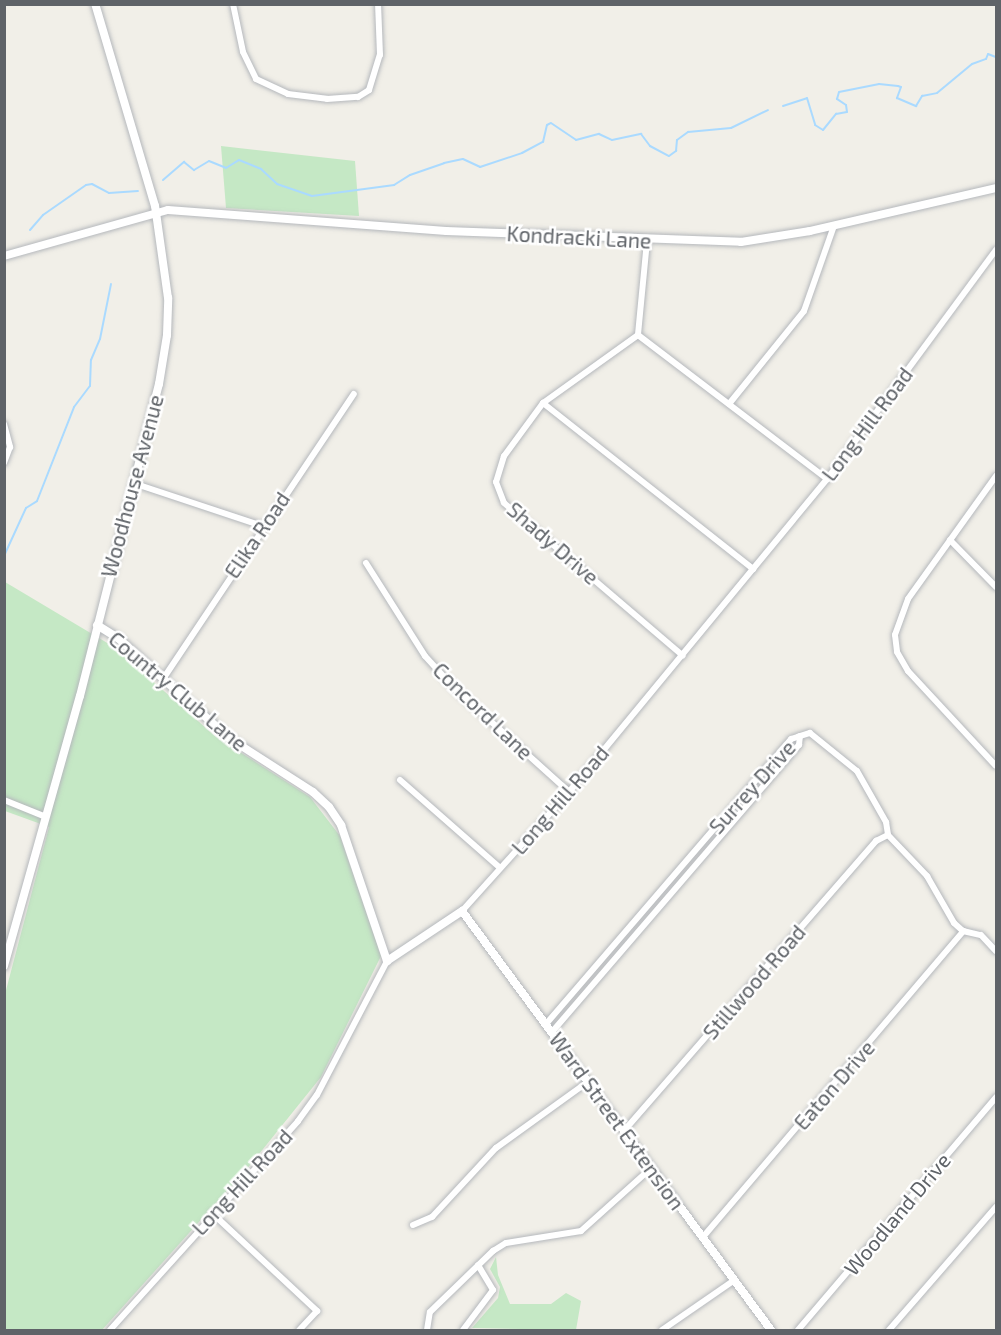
<!DOCTYPE html>
<style>
body{margin:0}
#map{position:relative;width:1001px;height:1335px;overflow:hidden;background:#f1efe8;font-family:"Exo 2",sans-serif}
div>[style]{position:absolute}
[style*='--x']{left:calc(var(--x)*1px);top:calc(var(--y)*1px);width:calc(var(--w)*1px);rotate:calc(var(--a)*1deg)}
.green>*{inset:0;background:#c5e8c5}
.stream>*{height:2px;margin:-1px;padding:0 1px;transform-origin:1px;border-radius:1px;background:#aadaff}
.roads{filter:drop-shadow(0 0 2px #b5b8bc) drop-shadow(0 0 2px #b5b8bc)}
.minor>*{height:6px;margin:-3px;padding:0 3px;transform-origin:3px;border-radius:3px;background:#fff}
.tertiary>*{height:8px;margin:-4px;padding:0 4px;transform-origin:4px;border-radius:4px;background:#fff}
.secondary>*{height:8px;margin:-4px;padding:0 4px;transform-origin:4px;border-radius:4px;background:#fff}
span{translate:-50% -50%;white-space:nowrap;text-align:center;line-height:1.15;-webkit-text-stroke:5px #fff;paint-order:stroke}
.street-label{font-size:21px;color:#5f6368}
.frame{position:absolute;inset:0;border:6px solid #5f6368;pointer-events:none}
</style>
<div id="map">
<div class="green">
<i style="clip-path:polygon(221px 146px,355px 161px,359px 216px,226px 208px)"></i>
<i style="clip-path:polygon(5px 582px,114px 647px,215px 736px,310px 797px,340px 836px,381px 956px,321px 1077px,251px 1164px,102px 1330px,5px 1330px,5px 994px,49px 827px,5px 811px)"></i>
<i style="clip-path:polygon(496px 1257px,498px 1275px,510px 1304px,551px 1304px,566px 1293px,581px 1301px,576px 1330px,472px 1328px,498px 1298px,500px 1287px,490px 1269px)"></i>
</div>
<div class="stream">
<i style="--x:783;--y:106;--w:25;--a:-18"></i>
<i style="--x:807;--y:98;--w:28;--a:73"></i>
<i style="--x:815;--y:125;--w:9;--a:32"></i>
<i style="--x:823;--y:130;--w:21;--a:-51"></i>
<i style="--x:836;--y:114;--w:11;--a:-10"></i>
<i style="--x:847;--y:112;--w:7;--a:-98"></i>
<i style="--x:846;--y:105;--w:11;--a:-146"></i>
<i style="--x:837;--y:99;--w:7;--a:-74"></i>
<i style="--x:839;--y:92;--w:41;--a:-11.3"></i>
<i style="--x:879;--y:84;--w:19;--a:6"></i>
<i style="--x:898;--y:86;--w:3;--a:18"></i>
<i style="--x:901;--y:87;--w:12;--a:110"></i>
<i style="--x:897;--y:98;--w:21;--a:23"></i>
<i style="--x:916;--y:106;--w:12;--a:-59"></i>
<i style="--x:922;--y:96;--w:15;--a:-11"></i>
<i style="--x:937;--y:93;--w:45;--a:-39.6"></i>
<i style="--x:972;--y:64;--w:15;--a:-20"></i>
<i style="--x:986;--y:59;--w:5;--a:-68"></i>
<i style="--x:988;--y:54;--w:9;--a:21"></i>
<i style="--x:163;--y:180;--w:28;--a:-41"></i>
<i style="--x:184;--y:162;--w:13;--a:39"></i>
<i style="--x:194;--y:170;--w:17;--a:-31"></i>
<i style="--x:209;--y:161;--w:18;--a:22"></i>
<i style="--x:226;--y:168;--w:15;--a:-32"></i>
<i style="--x:239;--y:160;--w:24;--a:22"></i>
<i style="--x:261;--y:169;--w:22;--a:43"></i>
<i style="--x:277;--y:184;--w:37;--a:19"></i>
<i style="--x:312;--y:196;--w:83;--a:-7.6"></i>
<i style="--x:394;--y:185;--w:19;--a:-32"></i>
<i style="--x:410;--y:175;--w:36;--a:-19"></i>
<i style="--x:444;--y:163;--w:19;--a:-12"></i>
<i style="--x:463;--y:159;--w:19;--a:25"></i>
<i style="--x:480;--y:167;--w:44;--a:-18.4"></i>
<i style="--x:522;--y:153;--w:24;--a:-28"></i>
<i style="--x:543;--y:142;--w:17;--a:-77"></i>
<i style="--x:547;--y:125;--w:4;--a:-27"></i>
<i style="--x:551;--y:123;--w:30;--a:34"></i>
<i style="--x:576;--y:140;--w:24;--a:-15"></i>
<i style="--x:599;--y:134;--w:14;--a:25"></i>
<i style="--x:612;--y:140;--w:30;--a:-12"></i>
<i style="--x:641;--y:134;--w:15;--a:53"></i>
<i style="--x:650;--y:146;--w:21;--a:28"></i>
<i style="--x:669;--y:156;--w:9;--a:-36"></i>
<i style="--x:676;--y:151;--w:11;--a:-85"></i>
<i style="--x:677;--y:140;--w:14;--a:-36"></i>
<i style="--x:688;--y:132;--w:43;--a:-5.3"></i>
<i style="--x:731;--y:128;--w:41;--a:-25.9"></i>
<i style="--x:30;--y:230;--w:20;--a:-49"></i>
<i style="--x:43;--y:215;--w:52;--a:-34.9"></i>
<i style="--x:86;--y:185;--w:6;--a:-9"></i>
<i style="--x:92;--y:184;--w:19;--a:28"></i>
<i style="--x:109;--y:193;--w:29;--a:-4"></i>
<i style="--x:4;--y:556;--w:53;--a:-65.4"></i>
<i style="--x:26;--y:508;--w:13;--a:-32"></i>
<i style="--x:37;--y:501;--w:101;--a:-68.5"></i>
<i style="--x:74;--y:407;--w:26;--a:-53"></i>
<i style="--x:90;--y:386;--w:26;--a:-88"></i>
<i style="--x:91;--y:360;--w:23;--a:-67"></i>
<i style="--x:100;--y:339;--w:56;--a:-78.7"></i>
</div>
<div class="roads">
<div class="minor">
<i style="--x:233;--y:4;--w:49;--a:78.2"></i>
<i style="--x:243;--y:52;--w:30;--a:64"></i>
<i style="--x:256;--y:79;--w:35;--a:25"></i>
<i style="--x:288;--y:94;--w:39;--a:7"></i>
<i style="--x:327;--y:99;--w:31;--a:-4"></i>
<i style="--x:358;--y:97;--w:13;--a:-32"></i>
<i style="--x:369;--y:90;--w:37;--a:-73"></i>
<i style="--x:380;--y:55;--w:51;--a:-92.2"></i>
<i style="--x:647;--y:241;--w:94;--a:95.5"></i>
<i style="--x:638;--y:335;--w:117;--a:144.4"></i>
<i style="--x:543;--y:403;--w:66;--a:126.3"></i>
<i style="--x:504;--y:456;--w:27;--a:107"></i>
<i style="--x:496;--y:482;--w:22;--a:69"></i>
<i style="--x:504;--y:503;--w:235;--a:40.5"></i>
<i style="--x:638;--y:335;--w:238;--a:37.3"></i>
<i style="--x:543;--y:403;--w:268;--a:38.3"></i>
<i style="--x:729;--y:404;--w:119;--a:-51.1"></i>
<i style="--x:804;--y:311;--w:90;--a:-70.6"></i>
<i style="--x:4;--y:424;--w:24;--a:75"></i>
<i style="--x:10;--y:447;--w:17;--a:111"></i>
<i style="--x:996;--y:476;--w:151;--a:125.6"></i>
<i style="--x:908;--y:599;--w:38;--a:110"></i>
<i style="--x:895;--y:635;--w:17;--a:83"></i>
<i style="--x:897;--y:652;--w:22;--a:60"></i>
<i style="--x:908;--y:671;--w:129;--a:47.2"></i>
<i style="--x:133;--y:483;--w:136;--a:18.4"></i>
<i style="--x:950;--y:540;--w:66;--a:45.6"></i>
<i style="--x:366;--y:563;--w:110;--a:57.6"></i>
<i style="--x:425;--y:656;--w:47;--a:47.6"></i>
<i style="--x:457;--y:691;--w:151;--a:42"></i>
<i style="--x:163;--y:679;--w:343;--a:-56.2"></i>
<i style="--x:400;--y:780;--w:133;--a:41.3"></i>
<i style="--x:4;--y:800;--w:45;--a:22"></i>
<i style="--x:462;--y:911;--w:160;--a:-48"></i>
<i style="--x:569;--y:792;--w:406;--a:-50.5"></i>
<i style="--x:827;--y:479;--w:285;--a:-53.6"></i>
<i style="--x:546;--y:1024;--w:376;--a:-49.3"></i>
<i style="--x:791;--y:739;--w:20;--a:-18"></i>
<i style="--x:810;--y:733;--w:60;--a:39"></i>
<i style="--x:857;--y:771;--w:59;--a:60.4"></i>
<i style="--x:886;--y:822;--w:13;--a:81"></i>
<i style="--x:888;--y:835;--w:57;--a:46.4"></i>
<i style="--x:927;--y:876;--w:54;--a:60.1"></i>
<i style="--x:954;--y:923;--w:12;--a:42"></i>
<i style="--x:963;--y:931;--w:18;--a:13"></i>
<i style="--x:981;--y:935;--w:22;--a:47"></i>
<i style="--x:552;--y:1032;--w:379;--a:-49.3"></i>
<i style="--x:799;--y:745;--w:9;--a:-84"></i>
<i style="--x:623;--y:1132;--w:386;--a:-49"></i>
<i style="--x:876;--y:841;--w:13;--a:-27"></i>
<i style="--x:212;--y:1213;--w:144;--a:43"></i>
<i style="--x:317;--y:1311;--w:26;--a:133"></i>
<i style="--x:413;--y:1225;--w:21;--a:-23"></i>
<i style="--x:432;--y:1217;--w:94;--a:-47.2"></i>
<i style="--x:496;--y:1148;--w:111;--a:-35.8"></i>
<i style="--x:703;--y:1237;--w:402;--a:-49.6"></i>
<i style="--x:110;--y:1330;--w:281;--a:-48"></i>
<i style="--x:298;--y:1121;--w:32;--a:-54"></i>
<i style="--x:317;--y:1095;--w:151;--a:-62.4"></i>
<i style="--x:427;--y:1330;--w:18;--a:-81"></i>
<i style="--x:430;--y:1312;--w:88;--a:-44.1"></i>
<i style="--x:493;--y:1251;--w:15;--a:-32"></i>
<i style="--x:506;--y:1243;--w:76;--a:-9.1"></i>
<i style="--x:581;--y:1231;--w:91;--a:-41.9"></i>
<i style="--x:463;--y:1330;--w:50;--a:-53.1"></i>
<i style="--x:493;--y:1290;--w:29;--a:-121"></i>
<i style="--x:662;--y:1330;--w:86;--a:-34.6"></i>
<i style="--x:798;--y:1330;--w:306;--a:-49.6"></i>
<i style="--x:889;--y:1330;--w:163;--a:-49"></i>
</div>
<div class="tertiary">
<i style="--x:97;--y:625;--w:25;--a:32"></i>
<i style="--x:118;--y:638;--w:149;--a:42"></i>
<i style="--x:229;--y:738;--w:100;--a:32.7"></i>
<i style="--x:313;--y:792;--w:22;--a:43"></i>
<i style="--x:329;--y:807;--w:22;--a:56"></i>
<i style="--x:341;--y:825;--w:144;--a:71.3"></i>
<i style="--x:387;--y:961;--w:90;--a:-33.7"></i>
<i style="--x:462;--y:911;--w:521;--a:53.59"></i>
</div>
<div class="secondary">
<i style="--x:4;--y:256;--w:170;--a:-15.7"></i>
<i style="--x:168;--y:210;--w:279;--a:4.3"></i>
<i style="--x:446;--y:231;--w:295;--a:2.1"></i>
<i style="--x:741;--y:242;--w:70;--a:-9.1"></i>
<i style="--x:810;--y:231;--w:191;--a:-13"></i>
<i style="--x:4;--y:966;--w:280;--a:-74.3"></i>
<i style="--x:80;--y:696;--w:322;--a:-75.8"></i>
<i style="--x:159;--y:384;--w:50;--a:-80.7"></i>
<i style="--x:167;--y:335;--w:37;--a:-88"></i>
<i style="--x:168;--y:298;--w:93;--a:-98"></i>
<i style="--x:155;--y:206;--w:211;--a:-106.5"></i>
</div>
</div>
<div class="street-label">
<span style="left:579px;top:237px;rotate:3deg">Kondracki Lane</span>
<span style="left:867px;top:424px;rotate:-53deg">Long Hill Road</span>
<span style="left:132px;top:486px;rotate:-75deg">Woodhouse Avenue</span>
<span style="left:257px;top:535px;rotate:-56deg">Elika Road</span>
<span style="left:553px;top:543px;rotate:41deg">Shady Drive</span>
<span style="left:178px;top:691px;rotate:40deg">Country Club Lane</span>
<span style="left:483px;top:711px;rotate:44deg">Concord Lane</span>
<span style="left:752px;top:787px;rotate:-48deg">Surrey Drive</span>
<span style="left:560px;top:800px;rotate:-49deg">Long Hill Road</span>
<span style="left:754px;top:982px;rotate:-49deg">Stillwood Road</span>
<span style="left:834px;top:1085px;rotate:-49deg">Eaton Drive</span>
<span style="left:617px;top:1121px;rotate:54deg">Ward Street Extension</span>
<span style="left:242px;top:1182px;rotate:-47deg">Long Hill Road</span>
<span style="left:897px;top:1214px;rotate:-50deg">Woodland Drive</span>
</div>
<div class="frame"></div>
</div>
